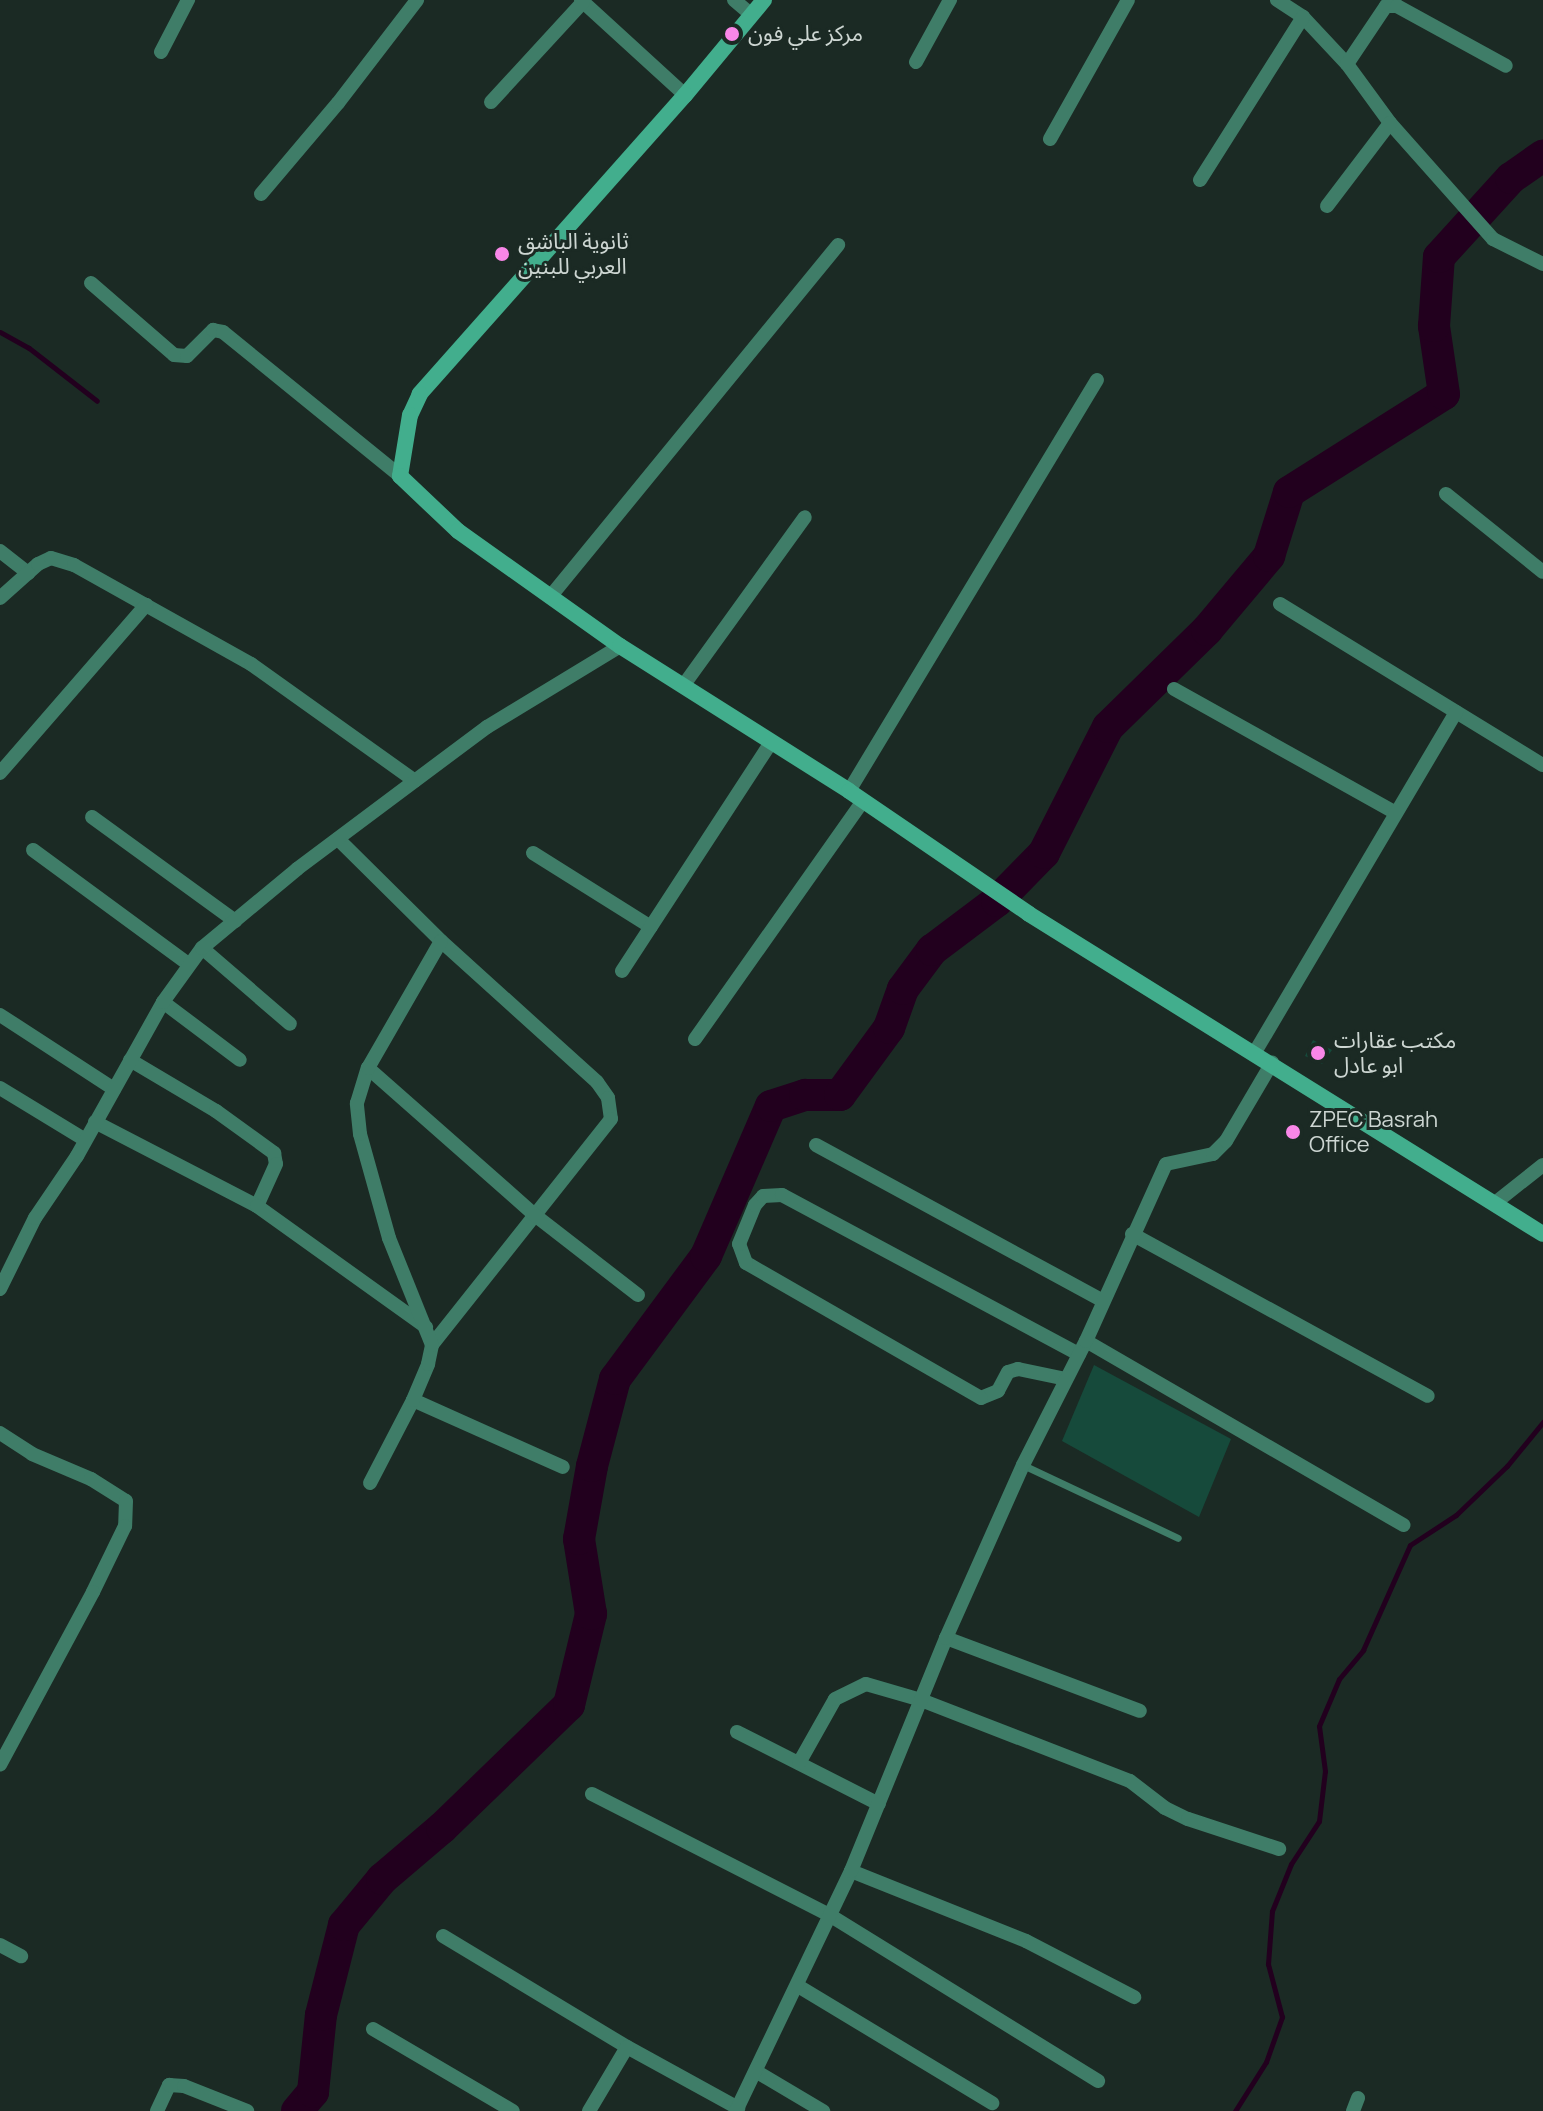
<!DOCTYPE html>
<meta charset="utf-8">
<style>
body{margin:0}
#map{position:relative;width:1543px;height:2111px;overflow:hidden;background:#1b2a24;font-family:Manrope,"Noto Sans Arabic",sans-serif}
div>[style]{position:absolute}
[style*='--x']{left:calc(var(--x)*1px);top:calc(var(--y)*1px);width:calc(var(--w)*1px);rotate:calc(var(--a)*1deg)}
.stream>*{height:5px;margin:-2.5px;padding:0 2.5px;transform-origin:2.5px;border-radius:2.5px;background:#22001e}
.river>*{height:32px;margin:-16px;padding:0 16px;transform-origin:16px;border-radius:16px;background:#22001e}
.building>*{inset:0;background:#164a3b}
.lane>*{height:7px;margin:-3.5px;padding:0 3.5px;transform-origin:3.5px;border-radius:3.5px;background:#3f7d68}
.street>*{height:14px;margin:-7px;padding:0 7px;transform-origin:7px;border-radius:7px;background:#3f7d68}
.secondary>*{height:16px;margin:-8px;padding:0 8px;transform-origin:8px;border-radius:8px;background:#42ae8d}
.dots>*{width:22px;height:22px;translate:-50% -50%;box-sizing:border-box;border:4px solid #1b2a24;border-radius:50%}
span{translate:-50% -50%;white-space:nowrap;text-align:center;line-height:1.15;-webkit-text-stroke:6px #1b2a24;paint-order:stroke}
.poi-label{font-size:22px;color:#cdd6d2}
.left{translate:0 -50%;text-align:left}
</style>
<div id="map">
<div class="stream">
<i style="--x:0;--y:332;--w:33;--a:29"></i>
<i style="--x:29;--y:348;--w:86;--a:37.9"></i>
<i style="--x:1235;--y:2111;--w:58;--a:-57.7"></i>
<i style="--x:1266;--y:2062;--w:48;--a:-70.4"></i>
<i style="--x:1282;--y:2017;--w:55;--a:-104.8"></i>
<i style="--x:1268;--y:1964;--w:53;--a:-85.7"></i>
<i style="--x:1272;--y:1911;--w:51;--a:-68"></i>
<i style="--x:1291;--y:1864;--w:51;--a:-56.9"></i>
<i style="--x:1319;--y:1821;--w:50;--a:-83.2"></i>
<i style="--x:1325;--y:1771;--w:45;--a:-97.6"></i>
<i style="--x:1319;--y:1726;--w:51;--a:-66.9"></i>
<i style="--x:1339;--y:1679;--w:38;--a:-50"></i>
<i style="--x:1363;--y:1650;--w:115;--a:-65.9"></i>
<i style="--x:1410;--y:1545;--w:55;--a:-33.1"></i>
<i style="--x:1456;--y:1515;--w:71;--a:-43.9"></i>
<i style="--x:1507;--y:1466;--w:57;--a:-50.7"></i>
</div>
<div class="river">
<i style="--x:297;--y:2111;--w:25;--a:-50"></i>
<i style="--x:313;--y:2092;--w:77;--a:-84.1"></i>
<i style="--x:321;--y:2015;--w:93;--a:-75.7"></i>
<i style="--x:344;--y:1925;--w:60;--a:-50.4"></i>
<i style="--x:382;--y:1879;--w:79;--a:-40.4"></i>
<i style="--x:442;--y:1828;--w:177;--a:-44.1"></i>
<i style="--x:569;--y:1705;--w:94;--a:-76.4"></i>
<i style="--x:591;--y:1614;--w:76;--a:-99.1"></i>
<i style="--x:579;--y:1539;--w:74;--a:-79.9"></i>
<i style="--x:592;--y:1466;--w:90;--a:-75.2"></i>
<i style="--x:615;--y:1379;--w:153;--a:-53.5"></i>
<i style="--x:706;--y:1256;--w:163;--a:-66.6"></i>
<i style="--x:771;--y:1106;--w:36;--a:-18"></i>
<i style="--x:805;--y:1095;--w:35;--a:0"></i>
<i style="--x:840;--y:1095;--w:83;--a:-53.8"></i>
<i style="--x:889;--y:1028;--w:41;--a:-70.3"></i>
<i style="--x:903;--y:989;--w:49;--a:-53.4"></i>
<i style="--x:932;--y:950;--w:81;--a:-37"></i>
<i style="--x:997;--y:901;--w:67;--a:-45.6"></i>
<i style="--x:1044;--y:853;--w:141;--a:-63.1"></i>
<i style="--x:1108;--y:727;--w:139;--a:-44.4"></i>
<i style="--x:1207;--y:630;--w:97;--a:-50"></i>
<i style="--x:1269;--y:556;--w:67;--a:-72.6"></i>
<i style="--x:1289;--y:492;--w:183;--a:-32.3"></i>
<i style="--x:1444;--y:394;--w:69;--a:-98.4"></i>
<i style="--x:1434;--y:326;--w:69;--a:-85.9"></i>
<i style="--x:1439;--y:257;--w:107;--a:-47.7"></i>
<i style="--x:1511;--y:178;--w:39;--a:-35"></i>
</div>
<div class="building">
<i style="clip-path:polygon(1313px 1040px,1332px 1050px,1322px 1064px,1305px 1056px)"></i>
<i style="clip-path:polygon(1094px 1365px,1231px 1439px,1199px 1517px,1062px 1441px)"></i>
</div>
<div class="lane">
<i style="--x:1023;--y:1465;--w:171;--a:25.2"></i>
</div>
<div class="street">
<i style="--x:581;--y:0;--w:141;--a:42.4"></i>
<i style="--x:734;--y:0;--w:23;--a:40"></i>
<i style="--x:1277;--y:0;--w:31;--a:33"></i>
<i style="--x:1303;--y:17;--w:64;--a:46.9"></i>
<i style="--x:1347;--y:64;--w:73;--a:53.9"></i>
<i style="--x:1390;--y:123;--w:155;--a:48.4"></i>
<i style="--x:1493;--y:239;--w:56;--a:26.6"></i>
<i style="--x:161;--y:52;--w:59;--a:-62.6"></i>
<i style="--x:916;--y:62;--w:71;--a:-61.3"></i>
<i style="--x:1347;--y:64;--w:70;--a:-56.1"></i>
<i style="--x:1386;--y:6;--w:11;--a:0"></i>
<i style="--x:1397;--y:6;--w:124;--a:28.8"></i>
<i style="--x:491;--y:102;--w:136;--a:-47.4"></i>
<i style="--x:1050;--y:139;--w:159;--a:-60.7"></i>
<i style="--x:1200;--y:180;--w:193;--a:-57.7"></i>
<i style="--x:261;--y:194;--w:119;--a:-49.8"></i>
<i style="--x:338;--y:103;--w:130;--a:-52.5"></i>
<i style="--x:1327;--y:206;--w:104;--a:-52.8"></i>
<i style="--x:91;--y:283;--w:110;--a:40.9"></i>
<i style="--x:174;--y:355;--w:13;--a:4"></i>
<i style="--x:187;--y:356;--w:37;--a:-45"></i>
<i style="--x:213;--y:330;--w:10;--a:11"></i>
<i style="--x:223;--y:332;--w:228;--a:39.1"></i>
<i style="--x:1446;--y:494;--w:124;--a:38.8"></i>
<i style="--x:0;--y:551;--w:36;--a:38"></i>
<i style="--x:550;--y:597;--w:455;--a:-50.7"></i>
<i style="--x:0;--y:598;--w:51;--a:-41.8"></i>
<i style="--x:38;--y:564;--w:14;--a:-25"></i>
<i style="--x:51;--y:558;--w:24;--a:17"></i>
<i style="--x:74;--y:565;--w:203;--a:29.2"></i>
<i style="--x:251;--y:664;--w:201;--a:35.5"></i>
<i style="--x:1280;--y:604;--w:308;--a:31.5"></i>
<i style="--x:683;--y:686;--w:208;--a:-54.2"></i>
<i style="--x:1174;--y:689;--w:254;--a:29.2"></i>
<i style="--x:0;--y:773;--w:223;--a:-49"></i>
<i style="--x:849;--y:791;--w:480;--a:-58.9"></i>
<i style="--x:92;--y:817;--w:177;--a:36"></i>
<i style="--x:338;--y:839;--w:145;--a:44.7"></i>
<i style="--x:441;--y:941;--w:210;--a:42.1"></i>
<i style="--x:597;--y:1082;--w:19;--a:55"></i>
<i style="--x:608;--y:1098;--w:21;--a:82"></i>
<i style="--x:611;--y:1119;--w:288;--a:128.4"></i>
<i style="--x:33;--y:850;--w:192;--a:36.3"></i>
<i style="--x:533;--y:853;--w:139;--a:32.1"></i>
<i style="--x:202;--y:948;--w:116;--a:40.8"></i>
<i style="--x:622;--y:971;--w:273;--a:-56.9"></i>
<i style="--x:163;--y:1002;--w:96;--a:37"></i>
<i style="--x:0;--y:1015;--w:136;--a:33"></i>
<i style="--x:695;--y:1039;--w:291;--a:-54.8"></i>
<i style="--x:1255;--y:1052;--w:395;--a:-59.4"></i>
<i style="--x:130;--y:1060;--w:100;--a:30.7"></i>
<i style="--x:216;--y:1111;--w:72;--a:35.9"></i>
<i style="--x:274;--y:1153;--w:11;--a:80"></i>
<i style="--x:276;--y:1164;--w:46;--a:114.3"></i>
<i style="--x:368;--y:1068;--w:224;--a:41.4"></i>
<i style="--x:536;--y:1216;--w:129;--a:37.8"></i>
<i style="--x:0;--y:1088;--w:98;--a:31.3"></i>
<i style="--x:95;--y:1122;--w:182;--a:27.4"></i>
<i style="--x:257;--y:1206;--w:208;--a:35.6"></i>
<i style="--x:816;--y:1145;--w:324;--a:28.5"></i>
<i style="--x:1495;--y:1203;--w:61;--a:-38.4"></i>
<i style="--x:1132;--y:1234;--w:337;--a:28.7"></i>
<i style="--x:0;--y:1289;--w:79;--a:-63.8"></i>
<i style="--x:35;--y:1218;--w:75;--a:-55.9"></i>
<i style="--x:77;--y:1156;--w:176;--a:-60.8"></i>
<i style="--x:163;--y:1002;--w:67;--a:-54.2"></i>
<i style="--x:202;--y:948;--w:124;--a:-39.7"></i>
<i style="--x:297;--y:869;--w:237;--a:-36.8"></i>
<i style="--x:487;--y:727;--w:156;--a:-31.3"></i>
<i style="--x:1086;--y:1341;--w:367;--a:30.1"></i>
<i style="--x:1066;--y:1379;--w:49;--a:-168.2"></i>
<i style="--x:1018;--y:1369;--w:10;--a:163"></i>
<i style="--x:1008;--y:1372;--w:21;--a:118"></i>
<i style="--x:998;--y:1391;--w:18;--a:158"></i>
<i style="--x:981;--y:1398;--w:271;--a:-150.1"></i>
<i style="--x:746;--y:1263;--w:20;--a:-110"></i>
<i style="--x:739;--y:1244;--w:42;--a:-67.7"></i>
<i style="--x:755;--y:1205;--w:12;--a:-48"></i>
<i style="--x:763;--y:1196;--w:19;--a:-3"></i>
<i style="--x:782;--y:1195;--w:337;--a:28.2"></i>
<i style="--x:413;--y:1400;--w:164;--a:24.1"></i>
<i style="--x:0;--y:1433;--w:38;--a:33"></i>
<i style="--x:32;--y:1454;--w:64;--a:23"></i>
<i style="--x:91;--y:1479;--w:41;--a:32.2"></i>
<i style="--x:126;--y:1501;--w:25;--a:92"></i>
<i style="--x:125;--y:1526;--w:73;--a:115.9"></i>
<i style="--x:93;--y:1592;--w:196;--a:118.3"></i>
<i style="--x:370;--y:1483;--w:93;--a:-62.6"></i>
<i style="--x:413;--y:1400;--w:39;--a:-67"></i>
<i style="--x:428;--y:1364;--w:19;--a:-78"></i>
<i style="--x:432;--y:1345;--w:115;--a:-111.9"></i>
<i style="--x:389;--y:1238;--w:108;--a:-105.6"></i>
<i style="--x:360;--y:1134;--w:31;--a:-96"></i>
<i style="--x:357;--y:1103;--w:37;--a:-73"></i>
<i style="--x:368;--y:1068;--w:146;--a:-60.1"></i>
<i style="--x:946;--y:1638;--w:207;--a:20.6"></i>
<i style="--x:737;--y:1732;--w:159;--a:26.9"></i>
<i style="--x:799;--y:1763;--w:73;--a:-60.6"></i>
<i style="--x:835;--y:1699;--w:34;--a:-26"></i>
<i style="--x:866;--y:1684;--w:57;--a:16.2"></i>
<i style="--x:921;--y:1700;--w:224;--a:21.2"></i>
<i style="--x:1130;--y:1781;--w:44;--a:37.6"></i>
<i style="--x:1165;--y:1808;--w:25;--a:26"></i>
<i style="--x:1188;--y:1819;--w:96;--a:18.2"></i>
<i style="--x:592;--y:1794;--w:268;--a:27"></i>
<i style="--x:831;--y:1916;--w:314;--a:31.7"></i>
<i style="--x:851;--y:1871;--w:188;--a:21.8"></i>
<i style="--x:1026;--y:1941;--w:122;--a:27.4"></i>
<i style="--x:443;--y:1936;--w:215;--a:31.1"></i>
<i style="--x:627;--y:2047;--w:127;--a:28.8"></i>
<i style="--x:0;--y:1945;--w:24;--a:28"></i>
<i style="--x:798;--y:1986;--w:227;--a:31.1"></i>
<i style="--x:373;--y:2029;--w:162;--a:30.4"></i>
<i style="--x:757;--y:2072;--w:77;--a:30.6"></i>
<i style="--x:157;--y:2111;--w:29;--a:-65"></i>
<i style="--x:169;--y:2085;--w:15;--a:4"></i>
<i style="--x:184;--y:2086;--w:68;--a:21.6"></i>
<i style="--x:589;--y:2111;--w:74;--a:-59.3"></i>
<i style="--x:736;--y:2111;--w:266;--a:-64.4"></i>
<i style="--x:851;--y:1871;--w:252;--a:-67.8"></i>
<i style="--x:946;--y:1638;--w:189;--a:-66"></i>
<i style="--x:1023;--y:1465;--w:139;--a:-63.1"></i>
<i style="--x:1086;--y:1341;--w:194;--a:-65.7"></i>
<i style="--x:1166;--y:1164;--w:48;--a:-12"></i>
<i style="--x:1213;--y:1154;--w:18;--a:-45"></i>
<i style="--x:1226;--y:1141;--w:91;--a:-59.5"></i>
<i style="--x:1353;--y:2111;--w:14;--a:-69"></i>
</div>
<div class="secondary">
<i style="--x:764;--y:0;--w:124;--a:129.7"></i>
<i style="--x:685;--y:95;--w:400;--a:131.6"></i>
<i style="--x:420;--y:394;--w:23;--a:115"></i>
<i style="--x:410;--y:415;--w:62;--a:99.3"></i>
<i style="--x:400;--y:476;--w:80;--a:43.5"></i>
<i style="--x:458;--y:531;--w:199;--a:35.4"></i>
<i style="--x:620;--y:646;--w:271;--a:32.3"></i>
<i style="--x:849;--y:791;--w:218;--a:34.3"></i>
<i style="--x:1029;--y:914;--w:605;--a:31.91"></i>
</div>
<div class="dots">
<i style="left:732px;top:34px;background:#f987e8"></i>
<i style="left:502px;top:254px;background:#f987e8"></i>
<i style="left:1318px;top:1053px;background:#f987e8"></i>
<i style="left:1293px;top:1132px;background:#f987e8"></i>
</div>
<div class="poi-label">
<span class="left" style="left:748px;top:34px">مركز علي فون</span>
<span class="left" style="left:518px;top:254px">ثانوية الباشق<br>العربي للبنين</span>
<span class="left" style="left:1334px;top:1053px">مكتب عقارات<br>ابو عادل</span>
<span class="left" style="left:1309px;top:1132px">ZPEC Basrah<br>Office</span>
</div>
</div>
